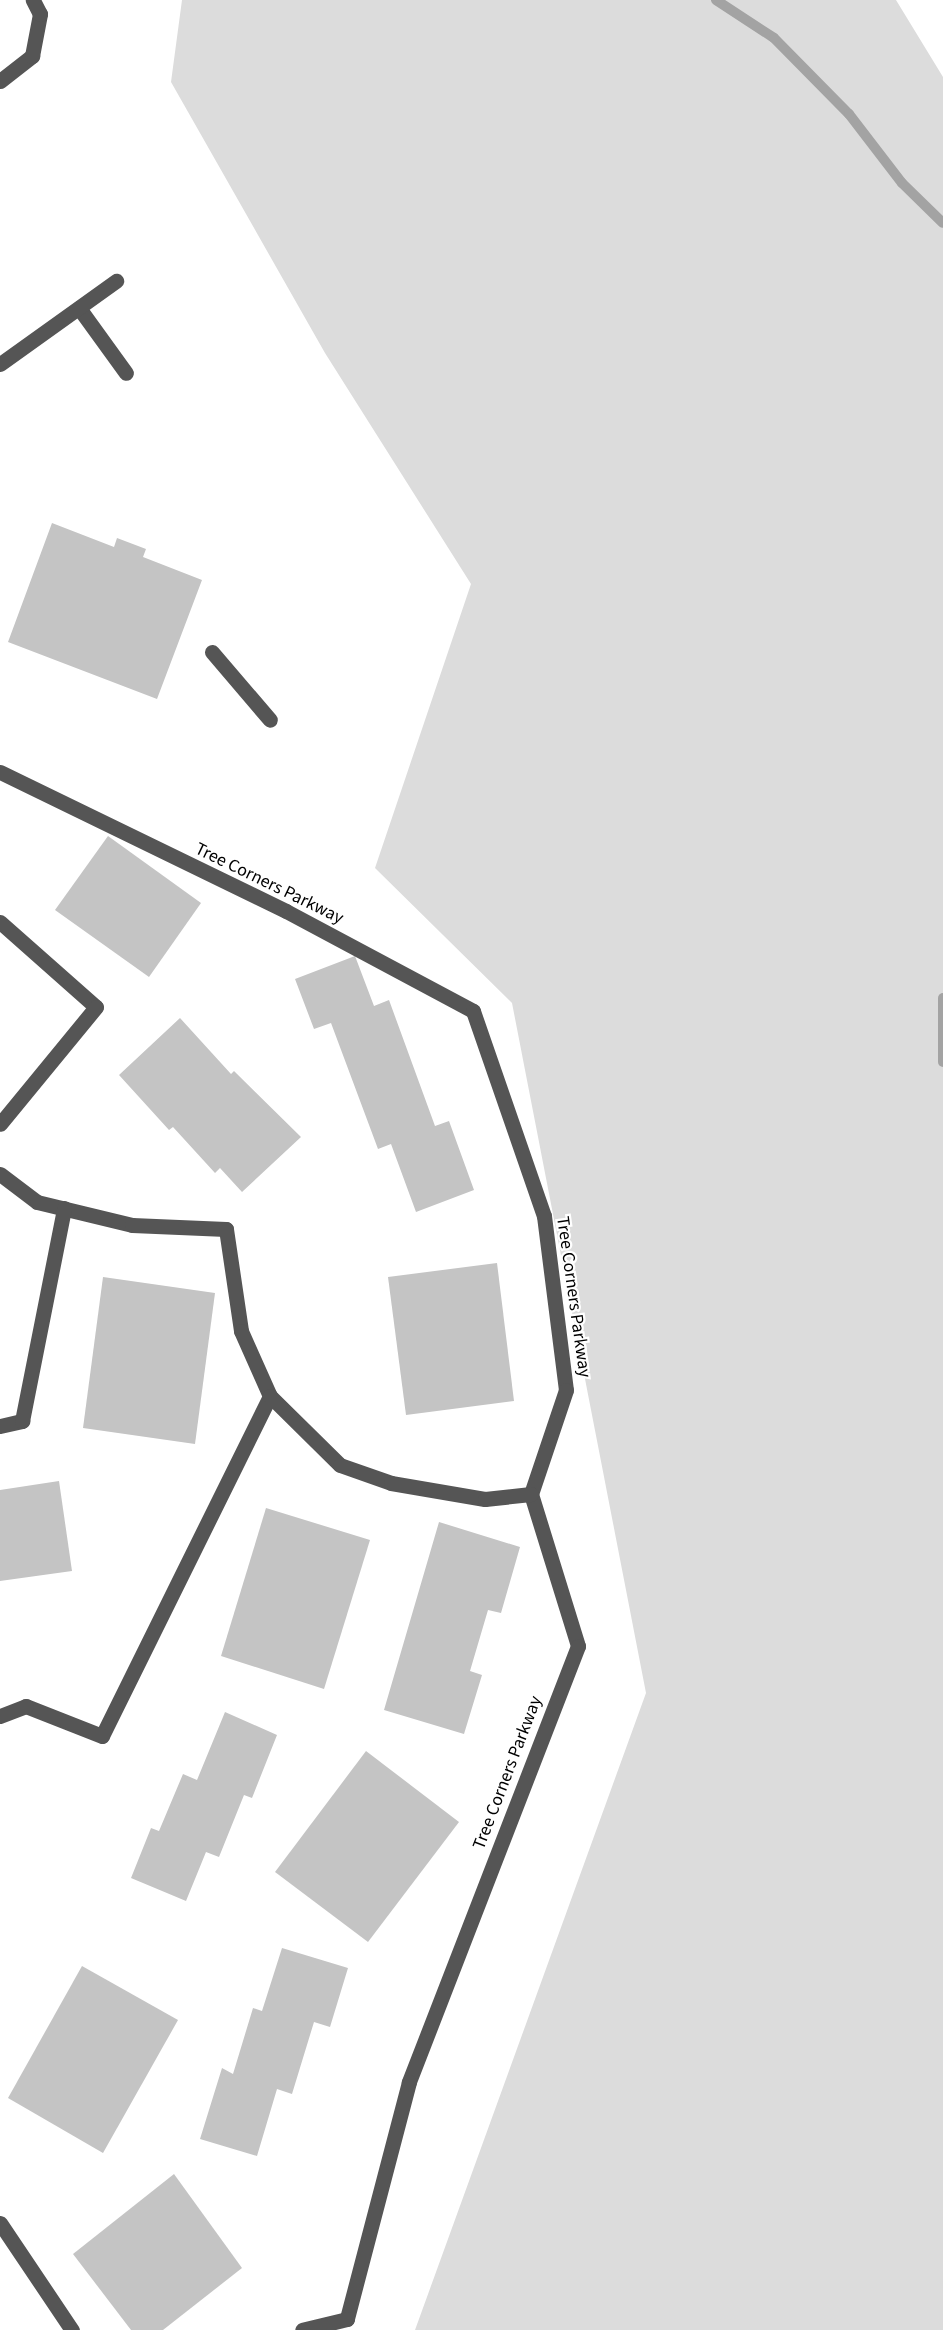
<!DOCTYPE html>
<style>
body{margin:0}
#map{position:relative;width:943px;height:2330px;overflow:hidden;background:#fff;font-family:"Source Sans 3",sans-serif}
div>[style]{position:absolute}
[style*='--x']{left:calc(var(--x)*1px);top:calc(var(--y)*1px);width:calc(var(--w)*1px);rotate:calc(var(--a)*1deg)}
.green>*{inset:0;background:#dcdcdc}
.stream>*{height:10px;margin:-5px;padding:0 5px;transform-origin:5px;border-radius:5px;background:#a3a3a3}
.building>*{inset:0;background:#c4c4c4}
.minor>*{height:15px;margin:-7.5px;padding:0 7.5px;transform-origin:7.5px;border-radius:7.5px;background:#555}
span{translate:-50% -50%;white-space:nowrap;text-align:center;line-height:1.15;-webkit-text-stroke:4.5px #fff;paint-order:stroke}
.street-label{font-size:18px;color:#000}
</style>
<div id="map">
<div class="green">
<i style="clip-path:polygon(182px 0,896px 0,943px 77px,943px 2330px,415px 2330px,646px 1693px,512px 1003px,375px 868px,471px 584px,325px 353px,171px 82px)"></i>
</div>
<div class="stream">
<i style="--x:716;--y:0;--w:69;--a:33.2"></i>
<i style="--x:774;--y:38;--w:107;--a:45.4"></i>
<i style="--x:849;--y:114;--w:87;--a:52.5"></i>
<i style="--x:902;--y:183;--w:57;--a:44.3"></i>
<i style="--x:943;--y:998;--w:64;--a:90"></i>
</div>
<div class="building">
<i style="clip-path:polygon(52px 523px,114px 547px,117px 538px,146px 549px,143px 557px,202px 580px,157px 699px,8px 642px)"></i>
<i style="clip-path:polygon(108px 836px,201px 903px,149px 977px,55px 910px)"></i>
<i style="clip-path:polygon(355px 956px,374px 1006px,389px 1000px,435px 1126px,449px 1121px,474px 1190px,416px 1212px,391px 1144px,378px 1149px,331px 1023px,314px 1029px,295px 979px)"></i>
<i style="clip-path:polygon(180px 1018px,231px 1074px,234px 1071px,301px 1137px,242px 1192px,220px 1168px,215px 1173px,173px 1127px,169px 1130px,119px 1075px)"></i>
<i style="clip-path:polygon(497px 1263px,514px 1401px,406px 1415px,388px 1277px)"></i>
<i style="clip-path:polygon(103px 1277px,215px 1293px,195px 1444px,83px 1428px)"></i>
<i style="clip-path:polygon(59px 1481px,72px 1571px,0 1581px,0 1490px)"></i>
<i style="clip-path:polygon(266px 1508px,370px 1540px,324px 1689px,221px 1656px)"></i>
<i style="clip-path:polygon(439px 1522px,520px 1547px,501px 1613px,488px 1610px,470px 1671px,482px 1675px,464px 1734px,384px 1710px)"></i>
<i style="clip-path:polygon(225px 1712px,277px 1735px,252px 1798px,244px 1795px,219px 1857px,206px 1852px,186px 1901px,131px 1878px,151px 1828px,159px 1831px,183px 1774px,197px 1780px)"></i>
<i style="clip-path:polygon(366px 1751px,459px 1822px,368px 1942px,275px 1872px)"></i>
<i style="clip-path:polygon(282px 1948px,348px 1968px,330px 2027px,314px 2022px,292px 2094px,277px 2089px,257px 2156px,200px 2139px,222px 2068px,233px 2074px,253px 2008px,262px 2011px)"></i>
<i style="clip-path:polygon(82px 1966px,178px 2020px,103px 2153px,8px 2098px)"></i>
<i style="clip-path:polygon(174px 2174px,242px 2268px,163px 2330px,131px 2330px,73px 2254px)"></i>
</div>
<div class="minor">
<i style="--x:0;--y:81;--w:41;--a:-38"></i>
<i style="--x:32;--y:56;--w:43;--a:-79.2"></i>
<i style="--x:40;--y:14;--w:16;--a:-117"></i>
<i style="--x:79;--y:308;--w:80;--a:54.1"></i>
<i style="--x:0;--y:364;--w:143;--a:-35.6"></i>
<i style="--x:212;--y:652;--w:89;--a:49.5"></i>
<i style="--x:0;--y:772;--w:318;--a:25.9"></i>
<i style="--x:286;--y:911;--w:212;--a:28.1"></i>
<i style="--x:473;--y:1011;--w:217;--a:70.9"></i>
<i style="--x:544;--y:1216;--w:175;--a:82.8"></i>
<i style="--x:566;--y:1390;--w:110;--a:108.6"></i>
<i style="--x:531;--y:1494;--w:159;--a:72.8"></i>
<i style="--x:578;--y:1646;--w:468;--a:111.2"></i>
<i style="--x:409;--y:2082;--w:245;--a:104.7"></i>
<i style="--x:347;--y:2319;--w:46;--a:166.3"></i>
<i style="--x:0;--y:922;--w:128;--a:41.5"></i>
<i style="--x:96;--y:1007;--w:151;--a:129.4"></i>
<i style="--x:0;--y:1174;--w:46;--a:37.1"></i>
<i style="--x:37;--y:1202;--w:98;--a:13.6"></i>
<i style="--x:132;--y:1225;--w:94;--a:2.4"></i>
<i style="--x:226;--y:1229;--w:103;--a:81.6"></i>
<i style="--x:241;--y:1331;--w:71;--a:66"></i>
<i style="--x:270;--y:1396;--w:379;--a:116.3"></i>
<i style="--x:102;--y:1736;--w:82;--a:-158.5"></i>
<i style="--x:26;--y:1706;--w:28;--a:159"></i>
<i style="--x:270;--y:1396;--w:98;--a:44.6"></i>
<i style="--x:340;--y:1465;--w:54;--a:19.4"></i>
<i style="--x:391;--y:1483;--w:95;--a:9.7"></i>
<i style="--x:485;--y:1499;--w:46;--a:-6.2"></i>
<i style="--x:0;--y:1426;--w:23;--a:-13"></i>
<i style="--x:22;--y:1421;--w:217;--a:-78.8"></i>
<i style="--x:0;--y:2223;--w:129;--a:56.1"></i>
</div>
<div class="street-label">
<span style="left:269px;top:884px;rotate:26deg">Tree Corners Parkway</span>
<span style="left:573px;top:1297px;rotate:82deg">Tree Corners Parkway</span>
<span style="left:508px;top:1773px;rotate:-69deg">Tree Corners Parkway</span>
</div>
</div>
